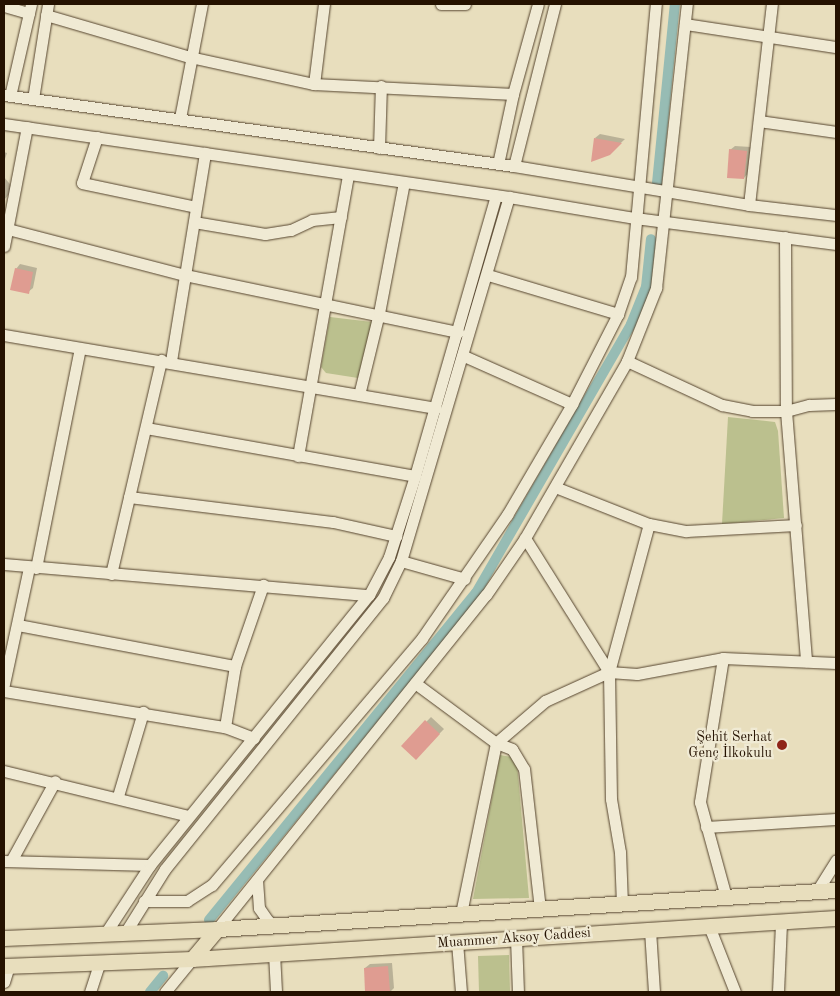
<!DOCTYPE html>
<meta charset="utf-8">
<style>
body{margin:0}
#map{position:relative;width:840px;height:996px;overflow:hidden;background:#e8debd;font-family:"Old Standard TT",serif}
div>[style]{position:absolute}
[style*='--x']{left:calc(var(--x)*1px);top:calc(var(--y)*1px);width:calc(var(--w)*1px);rotate:calc(var(--a)*1deg)}
.green>*{inset:0;background:#bbc08e}
.shadow>*{inset:0;background:#0003}
.canal>*{height:10px;margin:-5px;padding:0 5px;transform-origin:5px;border-radius:5px;background:#97bcb4}
.building>*{inset:0;background:#df9c91}
.roads{filter:drop-shadow(0 0 1px #56452f) drop-shadow(0 0 1px #56452f)}
.minor>*{height:11px;margin:-5.5px;padding:0 5.5px;transform-origin:5.5px;border-radius:5.5px;background:#f0ead4}
.major>*{height:15px;margin:-7.5px;padding:0 7.5px;transform-origin:7.5px;border-radius:7.5px;background:#e8debd}
.dots>*{width:14px;height:14px;translate:-50% -50%;box-sizing:border-box;border:2px solid #f0ead4;border-radius:50%}
span{translate:-50% -50%;white-space:nowrap;text-align:center;line-height:1.15;-webkit-text-stroke:4.5px #f0ead4;paint-order:stroke}
.poi-label{font-size:14px;color:#251200}
.right{translate:-100% -50%;text-align:right}
.street-label{font-size:14px;color:#251200}
.frame{position:absolute;inset:0;border:5px solid #251200;pointer-events:none}
</style>
<div id="map">
<div class="green">
<i style="clip-path:polygon(330px 317px,372px 322px,358px 378px,326px 373px,321px 367px)"></i>
<i style="clip-path:polygon(728px 417px,775px 422px,778px 431px,784px 518px,722px 524px)"></i>
<i style="clip-path:polygon(500px 755px,512px 757px,517px 764px,529px 898px,473px 899px)"></i>
<i style="clip-path:polygon(509px 955px,510px 992px,479px 992px,478px 956px)"></i>
</div>
<div class="shadow">
<i style="clip-path:polygon(600px 134px,625px 139px,609px 154px,595px 138px)"></i>
<i style="clip-path:polygon(735px 146px,751px 147px,748px 173px,744px 178px,730px 150px)"></i>
<i style="clip-path:polygon(4px 152px,7px 153px,4px 162px)"></i>
<i style="clip-path:polygon(4px 177px,14px 189px,4px 200px)"></i>
<i style="clip-path:polygon(20px 264px,37px 268px,33px 288px,28px 292px,16px 269px)"></i>
<i style="clip-path:polygon(431px 717px,444px 729px,416px 758px,403px 746px)"></i>
<i style="clip-path:polygon(392px 963px,394px 988px,390px 992px,366px 992px,365px 968px,370px 964px)"></i>
</div>
<div class="canal">
<i style="--x:657;--y:183;--w:180;--a:-84.3"></i>
<i style="--x:209;--y:920;--w:422;--a:-50.8"></i>
<i style="--x:476;--y:593;--w:310;--a:-60"></i>
<i style="--x:631;--y:324;--w:40;--a:-68"></i>
<i style="--x:646;--y:287;--w:48;--a:-84.1"></i>
<i style="--x:150;--y:992;--w:21;--a:-51"></i>
</div>
<div class="building">
<i style="clip-path:polygon(594px 138px,622px 143px,610px 155px,591px 162px)"></i>
<i style="clip-path:polygon(729px 149px,747px 151px,744px 179px,727px 178px)"></i>
<i style="clip-path:polygon(15px 268px,33px 272px,29px 294px,10px 290px)"></i>
<i style="clip-path:polygon(425px 720px,440px 734px,416px 760px,401px 746px)"></i>
<i style="clip-path:polygon(388px 966px,390px 992px,365px 992px,364px 968px)"></i>
</div>
<div class="roads">
<div class="minor">
<i style="--x:441;--y:4;--w:24;--a:0"></i>
<i style="--x:4;--y:6;--w:26;--a:16"></i>
<i style="--x:46;--y:15;--w:150;--a:16.3"></i>
<i style="--x:190;--y:57;--w:127;--a:12.3"></i>
<i style="--x:314;--y:84;--w:199;--a:2.9"></i>
<i style="--x:685;--y:24;--w:153;--a:8.7"></i>
<i style="--x:314;--y:84;--w:81;--a:-82.9"></i>
<i style="--x:4;--y:95;--w:515;--a:7.93"></i>
<i style="--x:514;--y:166;--w:238;--a:9.4"></i>
<i style="--x:749;--y:205;--w:88;--a:6.6"></i>
<i style="--x:10;--y:96;--w:94;--a:-77.1"></i>
<i style="--x:33;--y:99;--w:96;--a:-81"></i>
<i style="--x:180;--y:118;--w:116;--a:-79.1"></i>
<i style="--x:759;--y:121;--w:78;--a:8.1"></i>
<i style="--x:4;--y:124;--w:510;--a:8.23"></i>
<i style="--x:509;--y:197;--w:128;--a:9.5"></i>
<i style="--x:635;--y:218;--w:203;--a:7.4"></i>
<i style="--x:97;--y:137;--w:48;--a:108.1"></i>
<i style="--x:82;--y:183;--w:116;--a:11.9"></i>
<i style="--x:379;--y:148;--w:62;--a:-88.2"></i>
<i style="--x:498;--y:164;--w:72;--a:-77.9"></i>
<i style="--x:513;--y:94;--w:93;--a:-74.5"></i>
<i style="--x:514;--y:166;--w:167;--a:-75.8"></i>
<i style="--x:749;--y:205;--w:202;--a:-83.5"></i>
<i style="--x:194;--y:222;--w:72;--a:9.6"></i>
<i style="--x:265;--y:234;--w:26;--a:-9"></i>
<i style="--x:291;--y:230;--w:23;--a:-25"></i>
<i style="--x:312;--y:220;--w:29;--a:-6"></i>
<i style="--x:4;--y:228;--w:187;--a:14.6"></i>
<i style="--x:185;--y:275;--w:279;--a:11.8"></i>
<i style="--x:785;--y:237;--w:174;--a:89.7"></i>
<i style="--x:786;--y:411;--w:251;--a:85.4"></i>
<i style="--x:4;--y:246;--w:121;--a:-79.1"></i>
<i style="--x:488;--y:275;--w:136;--a:16.7"></i>
<i style="--x:4;--y:335;--w:438;--a:9.6"></i>
<i style="--x:464;--y:356;--w:118;--a:24"></i>
<i style="--x:171;--y:361;--w:211;--a:-80.7"></i>
<i style="--x:627;--y:361;--w:105;--a:24.9"></i>
<i style="--x:722;--y:405;--w:31;--a:11"></i>
<i style="--x:752;--y:411;--w:34;--a:0"></i>
<i style="--x:786;--y:411;--w:24;--a:-15"></i>
<i style="--x:809;--y:405;--w:27;--a:-2"></i>
<i style="--x:359;--y:395;--w:84;--a:-76.3"></i>
<i style="--x:379;--y:313;--w:133;--a:-79.2"></i>
<i style="--x:146;--y:428;--w:273;--a:10.1"></i>
<i style="--x:298;--y:456;--w:285;--a:-79.9"></i>
<i style="--x:555;--y:487;--w:101;--a:21.5"></i>
<i style="--x:649;--y:524;--w:38;--a:11"></i>
<i style="--x:686;--y:531;--w:110;--a:-3.1"></i>
<i style="--x:129;--y:497;--w:206;--a:7"></i>
<i style="--x:333;--y:522;--w:65;--a:12.5"></i>
<i style="--x:525;--y:538;--w:158;--a:57.9"></i>
<i style="--x:609;--y:672;--w:127;--a:89.1"></i>
<i style="--x:611;--y:799;--w:54;--a:80.4"></i>
<i style="--x:620;--y:852;--w:51;--a:87.8"></i>
<i style="--x:401;--y:561;--w:66;--a:15.7"></i>
<i style="--x:4;--y:564;--w:366;--a:4.9"></i>
<i style="--x:36;--y:568;--w:224;--a:-78.7"></i>
<i style="--x:111;--y:574;--w:220;--a:-76.8"></i>
<i style="--x:18;--y:625;--w:221;--a:10.7"></i>
<i style="--x:723;--y:658;--w:146;--a:99.1"></i>
<i style="--x:700;--y:802;--w:98;--a:74.7"></i>
<i style="--x:609;--y:672;--w:153;--a:-74.9"></i>
<i style="--x:415;--y:683;--w:101;--a:36.5"></i>
<i style="--x:496;--y:743;--w:175;--a:101.6"></i>
<i style="--x:4;--y:684;--w:120;--a:-77.9"></i>
<i style="--x:4;--y:691;--w:224;--a:9.3"></i>
<i style="--x:225;--y:727;--w:31;--a:21"></i>
<i style="--x:225;--y:727;--w:62;--a:-80.7"></i>
<i style="--x:235;--y:666;--w:86;--a:-70.9"></i>
<i style="--x:4;--y:771;--w:190;--a:13.7"></i>
<i style="--x:118;--y:796;--w:88;--a:-73.4"></i>
<i style="--x:706;--y:827;--w:130;--a:-3.5"></i>
<i style="--x:4;--y:861;--w:146;--a:1.6"></i>
<i style="--x:11;--y:861;--w:91;--a:-61.2"></i>
<i style="--x:257;--y:880;--w:28;--a:86"></i>
<i style="--x:259;--y:908;--w:16;--a:55"></i>
<i style="--x:268;--y:921;--w:9;--a:32"></i>
<i style="--x:817;--y:891;--w:36;--a:-58"></i>
<i style="--x:144;--y:901;--w:43;--a:0"></i>
<i style="--x:187;--y:901;--w:30;--a:-33"></i>
<i style="--x:212;--y:885;--w:324;--a:-49.6"></i>
<i style="--x:422;--y:638;--w:150;--a:-55.4"></i>
<i style="--x:507;--y:515;--w:129;--a:-59.6"></i>
<i style="--x:572;--y:404;--w:101;--a:-62.9"></i>
<i style="--x:618;--y:314;--w:39;--a:-71"></i>
<i style="--x:631;--y:277;--w:274;--a:-84.8"></i>
<i style="--x:540;--y:909;--w:141;--a:-96.5"></i>
<i style="--x:524;--y:769;--w:23;--a:-121"></i>
<i style="--x:512;--y:749;--w:17;--a:-159"></i>
<i style="--x:496;--y:743;--w:65;--a:-40.6"></i>
<i style="--x:545;--y:701;--w:70;--a:-24.4"></i>
<i style="--x:609;--y:672;--w:28;--a:4"></i>
<i style="--x:637;--y:674;--w:87;--a:-10.5"></i>
<i style="--x:723;--y:658;--w:113;--a:2.5"></i>
<i style="--x:709;--y:926;--w:71;--a:68.5"></i>
<i style="--x:217;--y:929;--w:429;--a:-51.2"></i>
<i style="--x:486;--y:595;--w:69;--a:-55.6"></i>
<i style="--x:525;--y:538;--w:204;--a:-60"></i>
<i style="--x:627;--y:361;--w:79;--a:-68.3"></i>
<i style="--x:656;--y:288;--w:286;--a:-83.8"></i>
<i style="--x:650;--y:930;--w:62;--a:86.3"></i>
<i style="--x:125;--y:933;--w:75;--a:-58"></i>
<i style="--x:165;--y:869;--w:348;--a:-51.2"></i>
<i style="--x:383;--y:598;--w:41;--a:-64.1"></i>
<i style="--x:401;--y:561;--w:380;--a:-73.5"></i>
<i style="--x:105;--y:934;--w:82;--a:-56.9"></i>
<i style="--x:150;--y:865;--w:348;--a:-51"></i>
<i style="--x:369;--y:595;--w:43;--a:-62.2"></i>
<i style="--x:389;--y:557;--w:85;--a:-72.2"></i>
<i style="--x:415;--y:476;--w:292;--a:-73.9"></i>
<i style="--x:516;--y:938;--w:54;--a:87.9"></i>
<i style="--x:457;--y:942;--w:50;--a:85.4"></i>
<i style="--x:274;--y:953;--w:39;--a:87"></i>
<i style="--x:4;--y:982;--w:17;--a:-73"></i>
<i style="--x:90;--y:992;--w:32;--a:-72"></i>
<i style="--x:165;--y:992;--w:43;--a:-50.7"></i>
<i style="--x:778;--y:992;--w:70;--a:-87.5"></i>
</div>
<div class="major">
<i style="--x:4;--y:938;--w:213;--a:-2.4"></i>
<i style="--x:217;--y:929;--w:620;--a:-3.61"></i>
<i style="--x:192;--y:959;--w:39;--a:-50"></i>
<i style="--x:4;--y:966;--w:188;--a:-2.1"></i>
<i style="--x:192;--y:959;--w:645;--a:-3.64"></i>
</div>
</div>
<div class="dots">
<i style="left:782px;top:745px;background:#8f2418"></i>
</div>
<div class="poi-label">
<span class="right" style="left:772px;top:745px">Şehit Serhat<br>Genç İlkokulu</span>
</div>
<div class="street-label">
<span style="left:514px;top:938px;rotate:-4deg">Muammer Aksoy Caddesi</span>
</div>
<div class="frame"></div>
</div>
